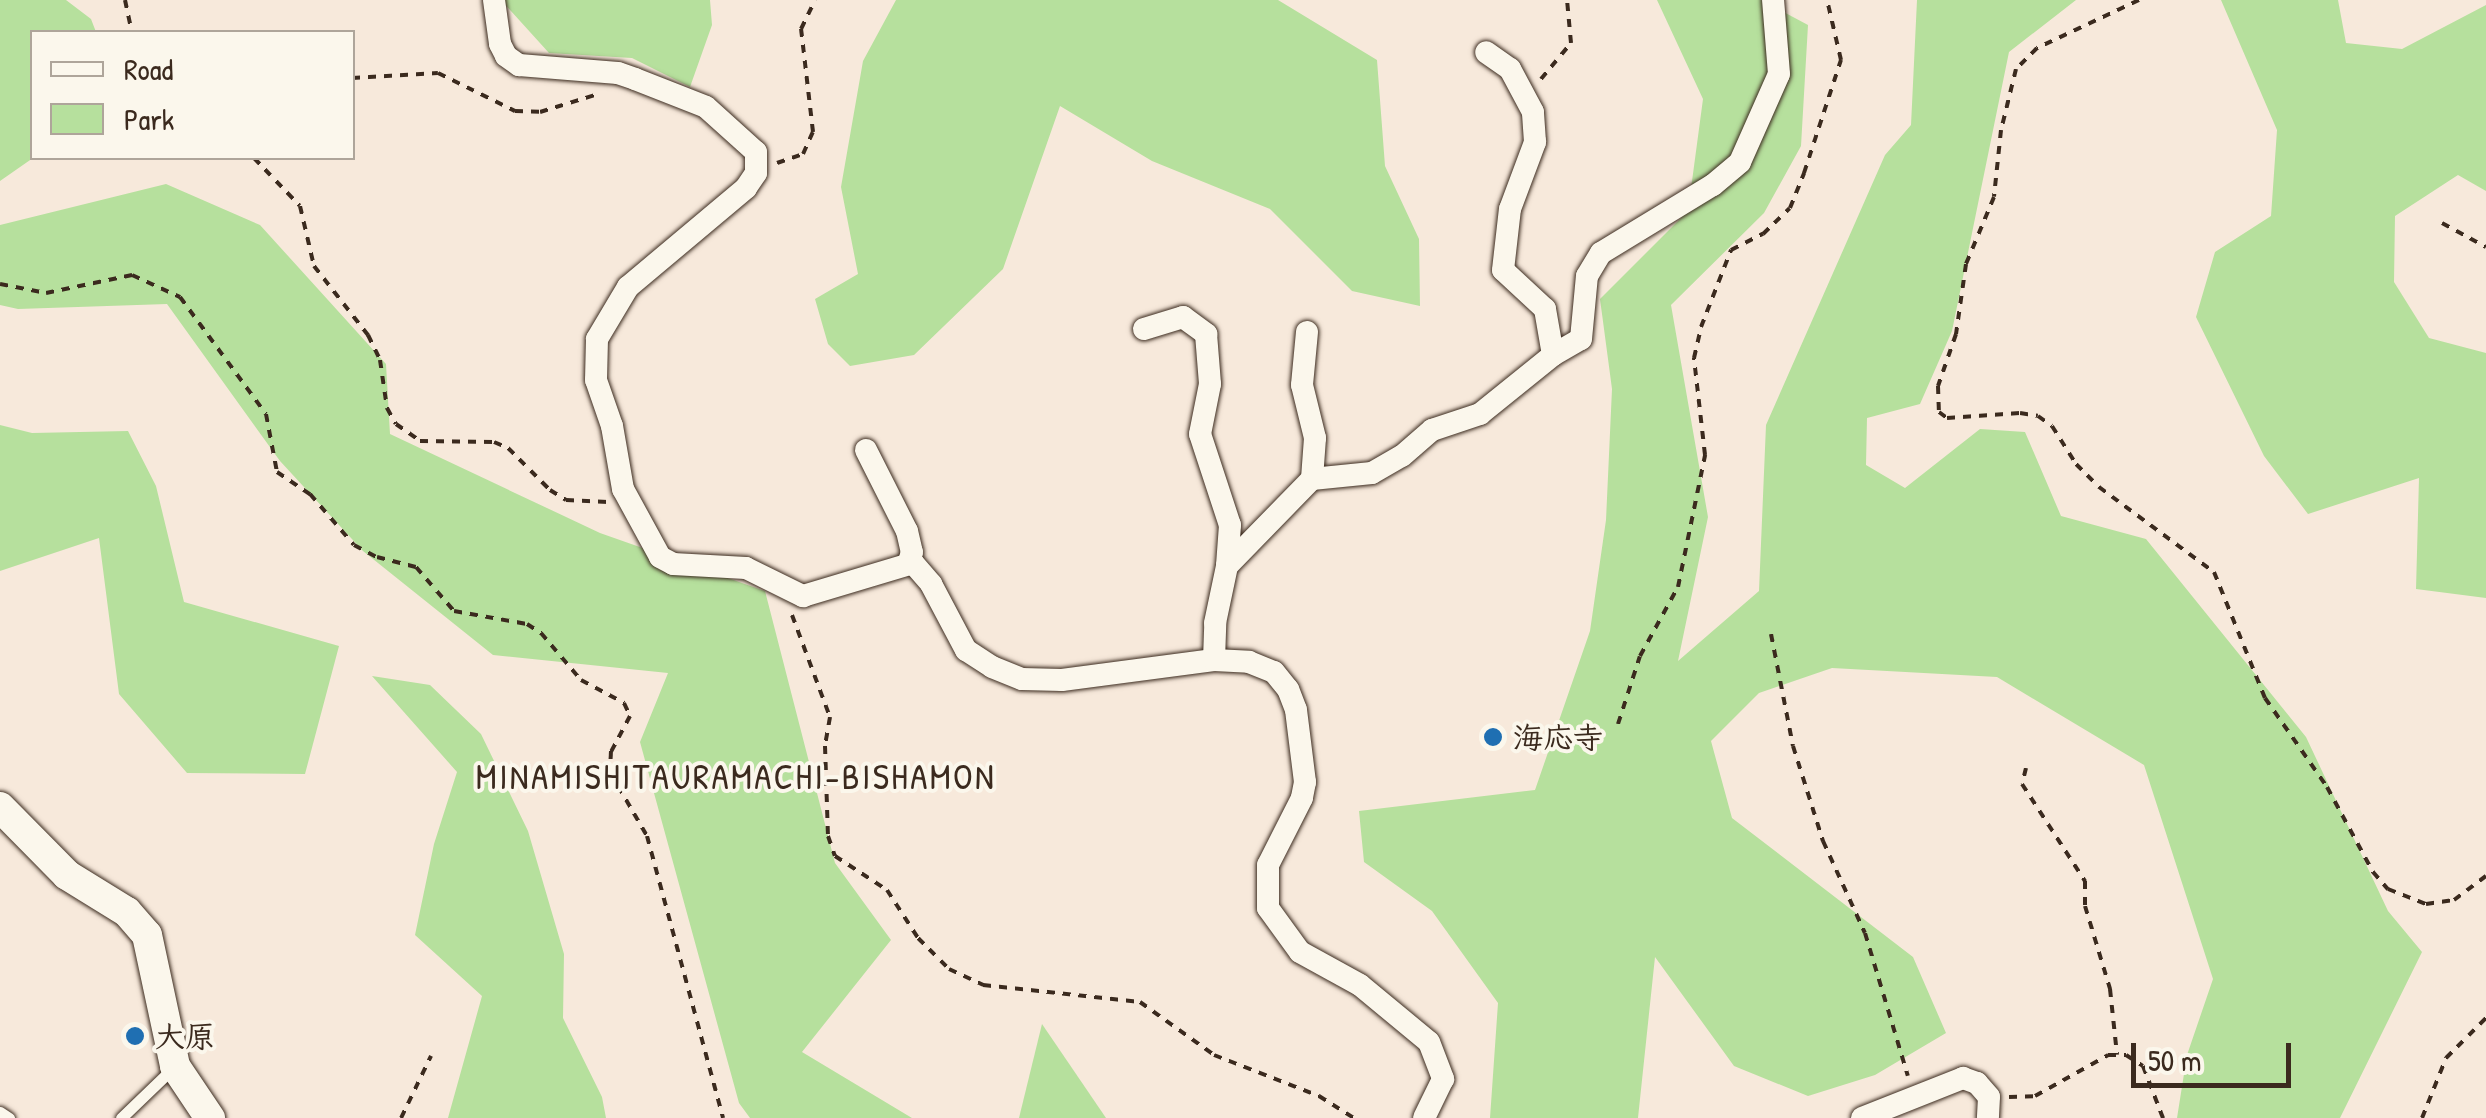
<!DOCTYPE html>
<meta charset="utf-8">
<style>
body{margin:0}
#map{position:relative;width:2486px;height:1118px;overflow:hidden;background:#f7e9db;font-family:"Patrick Hand","Klee One",sans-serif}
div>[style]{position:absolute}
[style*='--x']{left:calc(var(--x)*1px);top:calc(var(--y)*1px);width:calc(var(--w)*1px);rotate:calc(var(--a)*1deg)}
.green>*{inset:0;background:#b6e09d}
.path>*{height:4px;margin-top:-2px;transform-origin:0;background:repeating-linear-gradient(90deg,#3b2a1e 0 8px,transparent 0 16px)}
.roads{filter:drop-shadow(0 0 2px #3b2a1e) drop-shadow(0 0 2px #3b2a1e)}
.lane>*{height:11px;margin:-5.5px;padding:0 5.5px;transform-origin:5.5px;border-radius:5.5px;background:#fbf7ec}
.street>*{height:22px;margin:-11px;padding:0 11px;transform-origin:11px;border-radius:11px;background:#fbf7ec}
.secondary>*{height:30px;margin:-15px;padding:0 15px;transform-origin:15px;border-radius:15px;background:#fbf7ec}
.dots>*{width:28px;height:28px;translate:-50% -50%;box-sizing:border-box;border:5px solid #fbf7ec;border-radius:50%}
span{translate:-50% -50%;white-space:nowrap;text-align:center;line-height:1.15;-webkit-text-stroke:8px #fbf7ec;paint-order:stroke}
.poi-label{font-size:30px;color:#3b2a1e;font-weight:700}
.left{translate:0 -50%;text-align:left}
.quarter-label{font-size:35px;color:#3b2a1e;letter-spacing:2.5px}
.legend{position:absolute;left:30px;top:30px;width:325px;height:130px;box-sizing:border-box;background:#fbf7ec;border:2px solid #aea59a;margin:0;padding:12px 18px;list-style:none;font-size:30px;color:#3b2a1e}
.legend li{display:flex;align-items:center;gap:20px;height:50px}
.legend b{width:50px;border:2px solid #aea59a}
.scale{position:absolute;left:2131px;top:1043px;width:160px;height:45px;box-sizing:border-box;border:5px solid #3b2a1e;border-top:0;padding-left:12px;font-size:30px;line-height:35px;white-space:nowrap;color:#3b2a1e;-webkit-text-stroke:8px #fbf7ec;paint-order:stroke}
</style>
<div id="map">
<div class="green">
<i style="clip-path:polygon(0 0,66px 0,91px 19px,96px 32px,32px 32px,33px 158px,0 181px)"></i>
<i style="clip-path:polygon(501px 0,710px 0,712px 25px,690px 87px,632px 58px,549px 53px)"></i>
<i style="clip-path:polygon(896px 0,1278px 0,1377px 60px,1385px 166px,1419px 239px,1420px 306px,1352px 291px,1270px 209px,1152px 161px,1060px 106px,1003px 269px,914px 355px,850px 366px,828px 344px,815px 299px,858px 274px,841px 187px,863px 61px)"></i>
<i style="clip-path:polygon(1657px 0,1761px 0,1808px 25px,1801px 146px,1764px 213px,1671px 305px,1708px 517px,1678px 661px,1759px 591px,1766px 425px,1885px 155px,1911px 125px,1917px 0,2076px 0,2009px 52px,1952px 331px,1920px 404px,1867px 418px,1866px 465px,1905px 488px,1980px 429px,2025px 432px,2061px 516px,2146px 539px,2306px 737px,2388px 911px,2422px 952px,2340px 1118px,2177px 1118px,2187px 1055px,2213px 979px,2144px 765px,1997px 677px,1832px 668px,1759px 693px,1711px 741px,1732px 818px,1913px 957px,1946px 1033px,1875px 1075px,1808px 1096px,1734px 1066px,1655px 957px,1638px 1118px,1490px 1118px,1498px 1003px,1432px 911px,1364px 862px,1359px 811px,1535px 790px,1590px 631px,1606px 520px,1612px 389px,1600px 299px,1688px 211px,1703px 99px)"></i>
<i style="clip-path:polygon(2221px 0,2338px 0,2346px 43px,2402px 49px,2486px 5px,2486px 191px,2458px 175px,2395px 216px,2394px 282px,2429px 338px,2486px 353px,2486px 598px,2416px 589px,2419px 478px,2308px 514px,2264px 456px,2196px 317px,2215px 252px,2271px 216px,2277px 130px)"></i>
<i style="clip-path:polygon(166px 184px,260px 225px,386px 364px,390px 434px,600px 533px,765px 591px,835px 863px,891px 940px,802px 1052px,912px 1118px,750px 1118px,739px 1103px,640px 742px,668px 673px,493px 655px,363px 551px,280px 461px,167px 304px,18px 309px,0 305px,0 225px)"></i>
<i style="clip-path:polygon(0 425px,32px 433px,128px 431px,156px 486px,184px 602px,339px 646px,305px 774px,187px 773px,119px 694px,99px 538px,0 571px)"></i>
<i style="clip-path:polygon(372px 676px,430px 685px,481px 734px,528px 831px,564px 954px,563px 1018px,602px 1097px,606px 1118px,448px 1118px,482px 996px,415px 935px,434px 844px,457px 772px)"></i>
<i style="clip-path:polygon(1042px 1024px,1106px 1118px,1019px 1118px)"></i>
</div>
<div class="path">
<i style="--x:125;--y:0;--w:33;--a:78"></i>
<i style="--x:2139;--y:0;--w:113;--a:154.8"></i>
<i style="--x:2037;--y:48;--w:30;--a:135"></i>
<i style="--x:2016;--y:69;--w:63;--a:103.8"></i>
<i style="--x:2001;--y:130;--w:67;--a:96"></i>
<i style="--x:1994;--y:197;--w:73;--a:112.7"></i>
<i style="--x:1966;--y:264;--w:71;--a:98.1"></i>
<i style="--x:1956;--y:334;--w:55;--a:109.1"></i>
<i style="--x:1938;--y:386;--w:26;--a:88"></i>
<i style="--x:1939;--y:412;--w:10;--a:37"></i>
<i style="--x:1947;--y:418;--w:73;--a:-3.9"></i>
<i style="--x:2020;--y:413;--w:18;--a:9"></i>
<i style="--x:2038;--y:416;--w:17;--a:36"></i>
<i style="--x:2052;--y:426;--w:45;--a:57.7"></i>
<i style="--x:2076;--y:464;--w:33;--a:45"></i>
<i style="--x:2099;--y:487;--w:143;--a:36.5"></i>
<i style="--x:2214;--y:572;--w:136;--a:68"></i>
<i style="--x:2265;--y:698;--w:108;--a:55.1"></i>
<i style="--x:2327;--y:787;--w:97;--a:61.6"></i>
<i style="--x:2373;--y:872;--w:23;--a:49"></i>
<i style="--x:2388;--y:889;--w:41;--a:21.5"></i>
<i style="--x:2426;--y:904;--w:28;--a:-8"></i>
<i style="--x:2454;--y:900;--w:40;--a:-37"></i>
<i style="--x:352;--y:78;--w:86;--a:-3.3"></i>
<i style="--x:438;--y:73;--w:86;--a:26.3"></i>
<i style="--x:515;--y:111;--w:25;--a:2"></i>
<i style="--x:540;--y:112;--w:58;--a:-17.2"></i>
<i style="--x:1541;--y:79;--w:47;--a:-50.2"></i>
<i style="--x:1571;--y:43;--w:43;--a:-95.3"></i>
<i style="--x:254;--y:158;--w:66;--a:46.2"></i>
<i style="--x:300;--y:206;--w:62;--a:76.9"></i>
<i style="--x:314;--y:266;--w:88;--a:52"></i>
<i style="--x:368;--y:335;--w:28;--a:64"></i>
<i style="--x:380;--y:360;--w:49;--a:81.7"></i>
<i style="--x:387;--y:408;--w:18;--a:61"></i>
<i style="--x:396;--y:424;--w:29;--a:35"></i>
<i style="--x:420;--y:441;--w:74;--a:0.8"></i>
<i style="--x:494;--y:442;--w:15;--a:23"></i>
<i style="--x:508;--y:448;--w:59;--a:45"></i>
<i style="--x:550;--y:490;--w:19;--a:32"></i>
<i style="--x:566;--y:500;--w:42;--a:2.7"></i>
<i style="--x:777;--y:163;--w:28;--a:-19"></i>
<i style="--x:803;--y:154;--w:24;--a:-66"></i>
<i style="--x:813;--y:132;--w:104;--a:-96.6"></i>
<i style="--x:801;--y:29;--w:32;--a:-64"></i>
<i style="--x:2442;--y:223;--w:50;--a:28.6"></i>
<i style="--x:0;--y:284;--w:47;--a:11.1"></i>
<i style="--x:46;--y:293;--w:88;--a:-11.8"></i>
<i style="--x:132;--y:275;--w:53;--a:24.6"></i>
<i style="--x:180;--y:297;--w:145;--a:53.7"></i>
<i style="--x:266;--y:414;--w:59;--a:79.3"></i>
<i style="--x:277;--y:472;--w:40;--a:34"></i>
<i style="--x:310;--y:494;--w:67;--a:49.2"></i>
<i style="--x:354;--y:545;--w:26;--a:28"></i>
<i style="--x:377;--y:557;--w:40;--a:14.4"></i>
<i style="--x:416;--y:567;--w:58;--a:49.2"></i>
<i style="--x:454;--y:611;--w:74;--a:10.1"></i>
<i style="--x:527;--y:624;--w:17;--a:33"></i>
<i style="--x:541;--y:633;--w:62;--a:49.6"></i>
<i style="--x:581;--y:680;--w:49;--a:28.1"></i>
<i style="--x:624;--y:703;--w:14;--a:65"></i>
<i style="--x:630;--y:716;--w:40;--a:118"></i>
<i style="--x:611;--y:751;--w:21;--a:93"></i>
<i style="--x:610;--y:772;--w:74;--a:60"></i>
<i style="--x:647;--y:836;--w:292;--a:74.9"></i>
<i style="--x:792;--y:615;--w:109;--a:69.6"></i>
<i style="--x:830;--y:717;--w:29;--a:100"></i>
<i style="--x:825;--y:746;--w:90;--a:88.1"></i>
<i style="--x:828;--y:836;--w:21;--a:71"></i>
<i style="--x:835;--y:856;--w:62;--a:33.2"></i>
<i style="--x:887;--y:890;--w:57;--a:57.1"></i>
<i style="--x:918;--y:938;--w:44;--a:45"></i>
<i style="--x:949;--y:969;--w:38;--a:25"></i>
<i style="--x:983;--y:985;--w:158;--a:6.2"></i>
<i style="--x:1140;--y:1002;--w:91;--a:35.6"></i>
<i style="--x:1214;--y:1055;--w:113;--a:21.3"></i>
<i style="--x:1319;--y:1096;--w:41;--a:32.2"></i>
<i style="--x:1771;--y:634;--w:114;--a:78.9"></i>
<i style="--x:1793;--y:746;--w:100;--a:72.5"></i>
<i style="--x:1823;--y:841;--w:101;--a:65.5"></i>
<i style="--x:1865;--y:933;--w:149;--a:73.3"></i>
<i style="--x:1618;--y:724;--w:71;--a:-72.1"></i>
<i style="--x:1640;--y:656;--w:79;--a:-61.2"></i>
<i style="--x:1678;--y:587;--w:135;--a:-78.4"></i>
<i style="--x:1705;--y:455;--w:98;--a:-96.5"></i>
<i style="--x:1694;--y:358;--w:32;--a:-77"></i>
<i style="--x:1701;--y:327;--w:83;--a:-68.7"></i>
<i style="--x:1731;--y:250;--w:36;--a:-27"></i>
<i style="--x:1763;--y:234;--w:37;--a:-44"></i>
<i style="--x:1790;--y:208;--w:38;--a:-68"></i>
<i style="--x:1804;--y:173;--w:119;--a:-71.9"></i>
<i style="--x:1841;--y:60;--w:62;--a:-103.1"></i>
<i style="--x:2026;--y:768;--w:16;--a:104"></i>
<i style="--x:2022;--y:784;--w:116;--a:57"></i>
<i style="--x:2085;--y:881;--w:25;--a:90"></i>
<i style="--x:2085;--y:906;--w:87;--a:73.2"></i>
<i style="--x:2110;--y:989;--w:66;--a:83.9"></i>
<i style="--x:2009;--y:1097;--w:26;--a:-2"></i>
<i style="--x:2035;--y:1096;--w:84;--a:-29.3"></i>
<i style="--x:2108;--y:1055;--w:18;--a:0"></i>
<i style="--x:2126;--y:1055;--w:20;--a:33"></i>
<i style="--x:2143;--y:1066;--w:56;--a:69"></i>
<i style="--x:401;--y:1118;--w:69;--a:-64.2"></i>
<i style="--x:2422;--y:1118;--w:65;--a:-68.2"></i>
<i style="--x:2446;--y:1058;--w:57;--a:-45"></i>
</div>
<div class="roads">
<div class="lane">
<i style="--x:0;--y:1112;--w:11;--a:34"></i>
<i style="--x:121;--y:1118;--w:71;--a:-43.9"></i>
</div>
<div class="street">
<i style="--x:494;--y:0;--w:44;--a:82.2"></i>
<i style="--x:500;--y:44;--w:13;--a:63"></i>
<i style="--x:506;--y:56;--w:16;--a:35"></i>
<i style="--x:519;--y:65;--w:99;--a:4.6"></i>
<i style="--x:618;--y:73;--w:18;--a:19"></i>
<i style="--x:635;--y:79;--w:76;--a:21.5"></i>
<i style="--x:706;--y:107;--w:67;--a:42"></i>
<i style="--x:756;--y:152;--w:21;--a:90"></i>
<i style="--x:756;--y:173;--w:18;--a:124"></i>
<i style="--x:746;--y:188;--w:154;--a:140"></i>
<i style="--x:628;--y:287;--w:61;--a:120.8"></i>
<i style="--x:597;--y:339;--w:41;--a:91.4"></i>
<i style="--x:596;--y:380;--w:49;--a:70.8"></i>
<i style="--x:612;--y:426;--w:64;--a:80.1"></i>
<i style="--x:623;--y:489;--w:77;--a:61.4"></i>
<i style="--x:660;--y:557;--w:15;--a:28"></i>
<i style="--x:673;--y:564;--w:73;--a:3.1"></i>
<i style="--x:746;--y:568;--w:64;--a:26.2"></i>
<i style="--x:803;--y:596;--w:115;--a:-16.7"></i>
<i style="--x:913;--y:563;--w:28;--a:49"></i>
<i style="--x:931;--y:584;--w:75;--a:62.1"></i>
<i style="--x:966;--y:650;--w:31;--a:33"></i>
<i style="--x:992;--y:667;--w:32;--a:22"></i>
<i style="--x:1022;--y:679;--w:40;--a:1.4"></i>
<i style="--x:1062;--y:680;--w:153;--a:-7.5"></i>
<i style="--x:1214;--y:660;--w:35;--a:3"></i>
<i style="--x:1249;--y:662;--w:27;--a:22"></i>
<i style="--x:1274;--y:672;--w:22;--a:51"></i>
<i style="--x:1288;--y:689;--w:22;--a:69"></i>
<i style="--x:1296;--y:710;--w:73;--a:82.9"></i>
<i style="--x:1305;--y:782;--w:16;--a:101"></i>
<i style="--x:1302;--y:798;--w:75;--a:116.9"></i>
<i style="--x:1268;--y:865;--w:43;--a:90"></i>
<i style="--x:1268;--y:908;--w:54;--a:54"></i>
<i style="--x:1300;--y:952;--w:68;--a:28.8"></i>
<i style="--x:1360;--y:985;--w:89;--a:39.6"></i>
<i style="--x:1429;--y:1042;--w:40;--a:69"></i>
<i style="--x:1443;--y:1079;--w:43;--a:116"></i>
<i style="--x:1144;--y:329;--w:41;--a:-17.1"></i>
<i style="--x:1183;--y:317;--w:29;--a:36"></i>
<i style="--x:1206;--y:334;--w:50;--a:85.4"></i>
<i style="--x:1210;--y:384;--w:51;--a:101.3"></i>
<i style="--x:1200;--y:434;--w:96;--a:71.8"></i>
<i style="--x:1230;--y:525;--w:41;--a:94.2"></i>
<i style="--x:1307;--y:332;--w:53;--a:95.4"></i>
<i style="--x:1302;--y:385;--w:55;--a:76.2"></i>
<i style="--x:1315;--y:438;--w:41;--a:94.2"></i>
<i style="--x:1553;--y:355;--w:32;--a:-30"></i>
<i style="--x:1581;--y:339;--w:63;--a:-84.6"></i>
<i style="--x:1587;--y:276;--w:27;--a:-59"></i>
<i style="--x:1601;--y:253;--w:131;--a:-31.3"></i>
<i style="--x:1713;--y:185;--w:35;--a:-40"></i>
<i style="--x:1740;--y:162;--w:96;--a:-66.1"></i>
<i style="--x:1779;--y:74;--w:74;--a:-94.6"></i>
<i style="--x:866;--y:450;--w:91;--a:63.2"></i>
<i style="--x:907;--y:531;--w:22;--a:77"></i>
<i style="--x:912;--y:552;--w:10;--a:107"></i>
<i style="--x:1214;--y:660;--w:37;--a:-88"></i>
<i style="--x:1215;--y:623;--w:58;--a:-78.1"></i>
<i style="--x:1227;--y:566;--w:122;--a:-45.7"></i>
<i style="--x:1312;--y:479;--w:60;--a:-5.7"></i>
<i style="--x:1372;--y:473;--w:34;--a:-30"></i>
<i style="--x:1402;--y:456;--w:40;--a:-41"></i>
<i style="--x:1432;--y:430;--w:51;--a:-18.4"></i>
<i style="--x:1480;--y:414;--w:94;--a:-38.9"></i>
<i style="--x:1553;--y:355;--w:47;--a:-99.9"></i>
<i style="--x:1545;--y:309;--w:57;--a:-137.1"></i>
<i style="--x:1503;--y:270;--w:61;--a:-83.5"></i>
<i style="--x:1510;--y:209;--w:72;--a:-69.5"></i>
<i style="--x:1535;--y:142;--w:30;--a:-94"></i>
<i style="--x:1533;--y:112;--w:49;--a:-118.1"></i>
<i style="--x:1510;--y:69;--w:29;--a:-145"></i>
<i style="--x:1862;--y:1118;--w:109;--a:-21.6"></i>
<i style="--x:1963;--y:1078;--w:15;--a:20"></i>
<i style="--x:1977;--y:1083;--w:18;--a:49"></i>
<i style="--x:1989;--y:1097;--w:21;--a:93"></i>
</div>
<div class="secondary">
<i style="--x:0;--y:807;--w:95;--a:45.4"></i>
<i style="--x:67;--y:875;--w:70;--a:31.7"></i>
<i style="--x:127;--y:912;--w:30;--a:49"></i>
<i style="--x:147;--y:935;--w:134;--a:77.9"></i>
<i style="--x:175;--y:1066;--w:63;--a:56.1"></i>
</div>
</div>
<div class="dots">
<i style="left:1493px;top:737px;background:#1f6fb2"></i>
<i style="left:135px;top:1036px;background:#1f6fb2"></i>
</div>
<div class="poi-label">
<span class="left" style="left:1513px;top:737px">海応寺</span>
<span class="left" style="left:155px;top:1036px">大原</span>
</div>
<div class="quarter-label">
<span style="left:736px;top:777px">MINAMISHITAURAMACHI-BISHAMON</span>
</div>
<ul class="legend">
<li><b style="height:12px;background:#fbf7ec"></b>Road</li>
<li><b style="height:28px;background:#b6e09d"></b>Park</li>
</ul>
<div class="scale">50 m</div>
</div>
